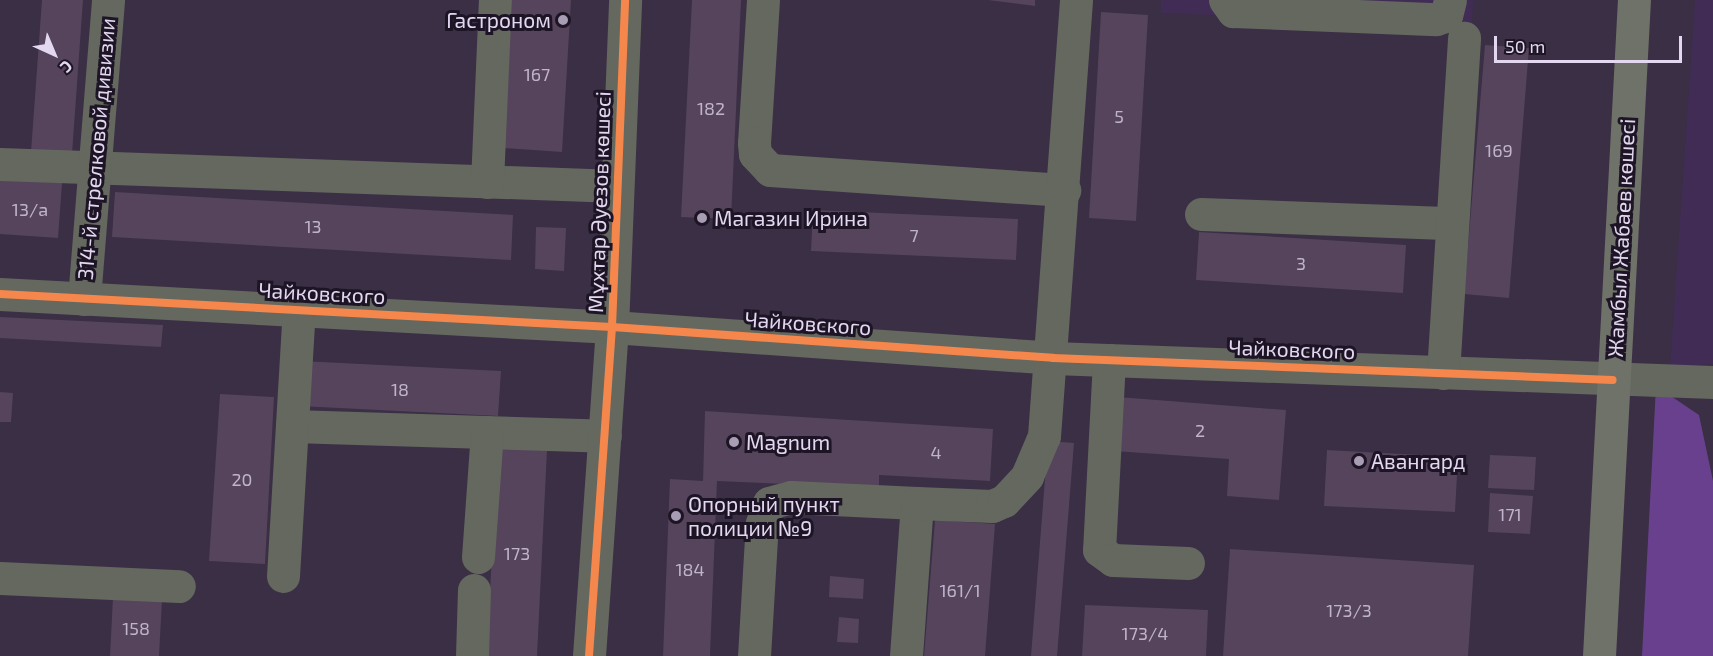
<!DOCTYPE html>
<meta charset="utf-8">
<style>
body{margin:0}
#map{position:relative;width:1713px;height:656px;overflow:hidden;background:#3a2f44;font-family:"Exo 2",sans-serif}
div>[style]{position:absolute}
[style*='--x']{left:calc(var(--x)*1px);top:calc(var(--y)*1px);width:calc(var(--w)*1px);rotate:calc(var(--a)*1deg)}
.built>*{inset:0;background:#412c55}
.forest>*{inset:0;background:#69408e}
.building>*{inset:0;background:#55445b}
.minor>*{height:33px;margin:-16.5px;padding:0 16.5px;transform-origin:16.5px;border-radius:16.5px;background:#64685f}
.major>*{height:33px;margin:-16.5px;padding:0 16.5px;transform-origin:16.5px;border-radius:16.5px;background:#6f7268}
.cycleway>*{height:8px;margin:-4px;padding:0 4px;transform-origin:4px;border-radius:4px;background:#f5874c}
.dots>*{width:16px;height:16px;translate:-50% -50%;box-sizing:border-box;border:3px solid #1d1525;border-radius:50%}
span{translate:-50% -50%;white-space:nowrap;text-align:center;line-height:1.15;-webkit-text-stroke:6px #1d1525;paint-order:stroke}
.number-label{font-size:18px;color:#c0b3cb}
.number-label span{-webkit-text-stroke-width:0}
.poi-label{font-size:21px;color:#e3d8f0}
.right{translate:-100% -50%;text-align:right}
.left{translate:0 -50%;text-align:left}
.street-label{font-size:21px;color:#e3d8f0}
.north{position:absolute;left:24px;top:24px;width:60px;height:60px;-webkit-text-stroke:4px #1d1525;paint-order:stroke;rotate:136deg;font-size:16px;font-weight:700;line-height:24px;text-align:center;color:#e3d8f0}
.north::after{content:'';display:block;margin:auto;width:21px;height:27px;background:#e3d8f0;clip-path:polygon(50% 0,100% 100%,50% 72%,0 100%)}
.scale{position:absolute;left:1494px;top:36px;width:188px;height:27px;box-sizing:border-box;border:3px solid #e3d8f0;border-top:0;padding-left:8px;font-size:18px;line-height:21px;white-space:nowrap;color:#e3d8f0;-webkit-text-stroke:4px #1d1525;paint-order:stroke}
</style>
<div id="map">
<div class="built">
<i style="clip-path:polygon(1161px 0,1473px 0,1472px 25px,1161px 13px)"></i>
<i style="clip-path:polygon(1695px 0,1713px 0,1713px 364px,1670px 367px)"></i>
</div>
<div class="forest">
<i style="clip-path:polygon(1656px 386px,1699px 415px,1713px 481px,1713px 656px,1642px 656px)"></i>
</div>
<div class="building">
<i style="clip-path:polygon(42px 0,83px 0,72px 154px,31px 152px)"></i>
<i style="clip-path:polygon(512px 0,571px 0,562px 152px,503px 148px)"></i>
<i style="clip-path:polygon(692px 0,741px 0,731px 219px,681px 217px)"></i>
<i style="clip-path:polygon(988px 0,1035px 0,1035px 6px)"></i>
<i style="clip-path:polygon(1101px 12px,1148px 15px,1136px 221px,1089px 218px)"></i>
<i style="clip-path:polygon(1485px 45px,1529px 48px,1509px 298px,1464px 294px)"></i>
<i style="clip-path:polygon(0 179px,62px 183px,58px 238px,0 234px)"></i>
<i style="clip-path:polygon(115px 192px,513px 215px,511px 260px,112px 237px)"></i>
<i style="clip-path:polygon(813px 210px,1018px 219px,1016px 260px,811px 251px)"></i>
<i style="clip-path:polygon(536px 227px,566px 228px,564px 271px,535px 269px)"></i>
<i style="clip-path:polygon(1199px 232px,1406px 245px,1403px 293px,1196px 280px)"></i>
<i style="clip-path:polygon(0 317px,163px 325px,161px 347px,0 338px)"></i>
<i style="clip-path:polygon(301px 361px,501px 371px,498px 416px,299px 406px)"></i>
<i style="clip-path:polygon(0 392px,13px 393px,11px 422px,0 422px)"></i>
<i style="clip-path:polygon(220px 394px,274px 397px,265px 564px,209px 561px)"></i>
<i style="clip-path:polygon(1118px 397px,1286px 410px,1279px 500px,1227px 496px,1229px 459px,1114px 451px)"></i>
<i style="clip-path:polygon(705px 411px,993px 429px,990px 481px,879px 475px,879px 488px,717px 481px,710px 656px,663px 656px,670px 479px,703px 481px)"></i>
<i style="clip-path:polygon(1048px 441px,1074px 443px,1057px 656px,1031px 656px)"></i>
<i style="clip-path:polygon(497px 447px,547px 450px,537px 656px,487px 656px)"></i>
<i style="clip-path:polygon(1327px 450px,1458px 457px,1455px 512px,1324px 506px)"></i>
<i style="clip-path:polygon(1490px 455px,1536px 457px,1534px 490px,1488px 488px)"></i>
<i style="clip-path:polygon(1490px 493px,1533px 496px,1530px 534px,1488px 532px)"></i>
<i style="clip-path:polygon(935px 520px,995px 524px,985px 656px,924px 656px)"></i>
<i style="clip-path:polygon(1230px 549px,1474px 565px,1468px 656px,1223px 656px)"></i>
<i style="clip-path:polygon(830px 576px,864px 579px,863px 599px,829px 597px)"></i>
<i style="clip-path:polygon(113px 597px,162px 599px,159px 656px,110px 656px)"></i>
<i style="clip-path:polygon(1085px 605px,1208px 610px,1206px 656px,1082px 656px)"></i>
<i style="clip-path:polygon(839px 617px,859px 619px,858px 643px,837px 642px)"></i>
</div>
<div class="minor">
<i style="--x:763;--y:0;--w:143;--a:93.6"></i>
<i style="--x:754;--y:143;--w:11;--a:85"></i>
<i style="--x:755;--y:154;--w:22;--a:47"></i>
<i style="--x:770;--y:170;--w:295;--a:3.9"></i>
<i style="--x:1225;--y:0;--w:14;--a:54"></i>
<i style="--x:1233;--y:11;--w:203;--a:2.3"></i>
<i style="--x:1436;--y:19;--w:10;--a:-17"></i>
<i style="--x:1446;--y:16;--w:16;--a:-76"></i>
<i style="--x:0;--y:164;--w:617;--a:2.04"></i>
<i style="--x:487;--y:182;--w:182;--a:-87.5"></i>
<i style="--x:1201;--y:214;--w:251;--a:2.1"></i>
<i style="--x:0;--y:294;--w:613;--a:3.09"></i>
<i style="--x:612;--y:327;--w:442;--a:4"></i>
<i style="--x:1053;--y:358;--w:660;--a:2.08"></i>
<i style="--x:84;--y:299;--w:300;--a:-85.4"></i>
<i style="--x:1109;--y:360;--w:190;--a:93"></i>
<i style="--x:1099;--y:550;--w:17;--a:36"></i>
<i style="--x:1113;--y:560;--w:75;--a:2.3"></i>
<i style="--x:1443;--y:373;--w:336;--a:-86.4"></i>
<i style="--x:292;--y:426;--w:313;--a:1.8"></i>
<i style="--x:478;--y:557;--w:125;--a:-85.9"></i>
<i style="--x:283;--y:576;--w:266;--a:-86.6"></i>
<i style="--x:0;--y:578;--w:179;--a:2.6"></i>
<i style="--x:472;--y:656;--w:66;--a:-88.3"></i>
<i style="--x:589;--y:656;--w:330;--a:-86"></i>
<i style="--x:612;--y:327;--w:327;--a:-87.7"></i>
<i style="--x:754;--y:656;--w:133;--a:-86.6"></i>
<i style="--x:762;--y:523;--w:21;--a:-71"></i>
<i style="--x:769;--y:503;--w:23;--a:-15"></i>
<i style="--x:791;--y:497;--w:126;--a:2.7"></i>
<i style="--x:906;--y:656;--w:153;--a:-85.9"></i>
<i style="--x:917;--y:503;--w:75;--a:2.3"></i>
<i style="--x:992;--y:506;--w:13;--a:-23"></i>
<i style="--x:1004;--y:501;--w:34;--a:-47"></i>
<i style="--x:1027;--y:476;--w:43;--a:-67"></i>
<i style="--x:1044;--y:436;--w:437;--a:-85.8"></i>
</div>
<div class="major">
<i style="--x:1599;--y:656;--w:657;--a:-86.95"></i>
</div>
<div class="cycleway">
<i style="--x:0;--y:294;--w:613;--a:3.09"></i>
<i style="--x:612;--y:327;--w:442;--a:4"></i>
<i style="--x:1053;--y:358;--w:560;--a:2.25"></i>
<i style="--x:589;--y:656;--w:330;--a:-86"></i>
<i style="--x:612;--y:327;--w:327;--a:-87.7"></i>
</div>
<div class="dots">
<i style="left:563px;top:20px;background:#a89db4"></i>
<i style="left:702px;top:218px;background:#a89db4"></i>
<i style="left:734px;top:442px;background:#a89db4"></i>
<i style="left:1359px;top:461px;background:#a89db4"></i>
<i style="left:676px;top:516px;background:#a89db4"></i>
</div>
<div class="number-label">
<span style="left:537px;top:74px">167</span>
<span style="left:711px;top:108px">182</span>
<span style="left:1119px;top:116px">5</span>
<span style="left:1499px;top:150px">169</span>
<span style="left:30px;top:209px">13/а</span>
<span style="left:313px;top:226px">13</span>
<span style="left:914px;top:235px">7</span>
<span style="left:1301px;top:263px">3</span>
<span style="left:400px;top:389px">18</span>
<span style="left:1200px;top:430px">2</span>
<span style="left:936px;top:452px">4</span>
<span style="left:242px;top:479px">20</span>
<span style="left:1510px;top:514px">171</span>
<span style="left:517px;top:553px">173</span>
<span style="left:690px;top:569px">184</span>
<span style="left:960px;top:590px">161/1</span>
<span style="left:1349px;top:610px">173/3</span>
<span style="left:136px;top:628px">158</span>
<span style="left:1145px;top:633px">173/4</span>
</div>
<div class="poi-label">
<span class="right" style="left:551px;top:20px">Гастроном</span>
<span class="left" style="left:714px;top:218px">Магазин Ирина</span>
<span class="left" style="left:746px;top:442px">Magnum</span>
<span class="left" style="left:1371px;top:461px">Авангард</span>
<span class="left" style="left:688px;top:516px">Опорный пункт<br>полиции №9</span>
</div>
<div class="street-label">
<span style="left:96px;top:149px;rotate:-85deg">314-й стрелковой дивизии</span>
<span style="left:599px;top:202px;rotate:-88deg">Мұхтар Әуезов көшесі</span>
<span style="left:1621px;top:238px;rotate:-87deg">Жамбыл Жабаев көшесі</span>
<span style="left:322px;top:293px;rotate:3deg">Чайковского</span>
<span style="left:808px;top:323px;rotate:4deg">Чайковского</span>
<span style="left:1292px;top:349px;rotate:2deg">Чайковского</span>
</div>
<div class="north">С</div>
<div class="scale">50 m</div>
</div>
